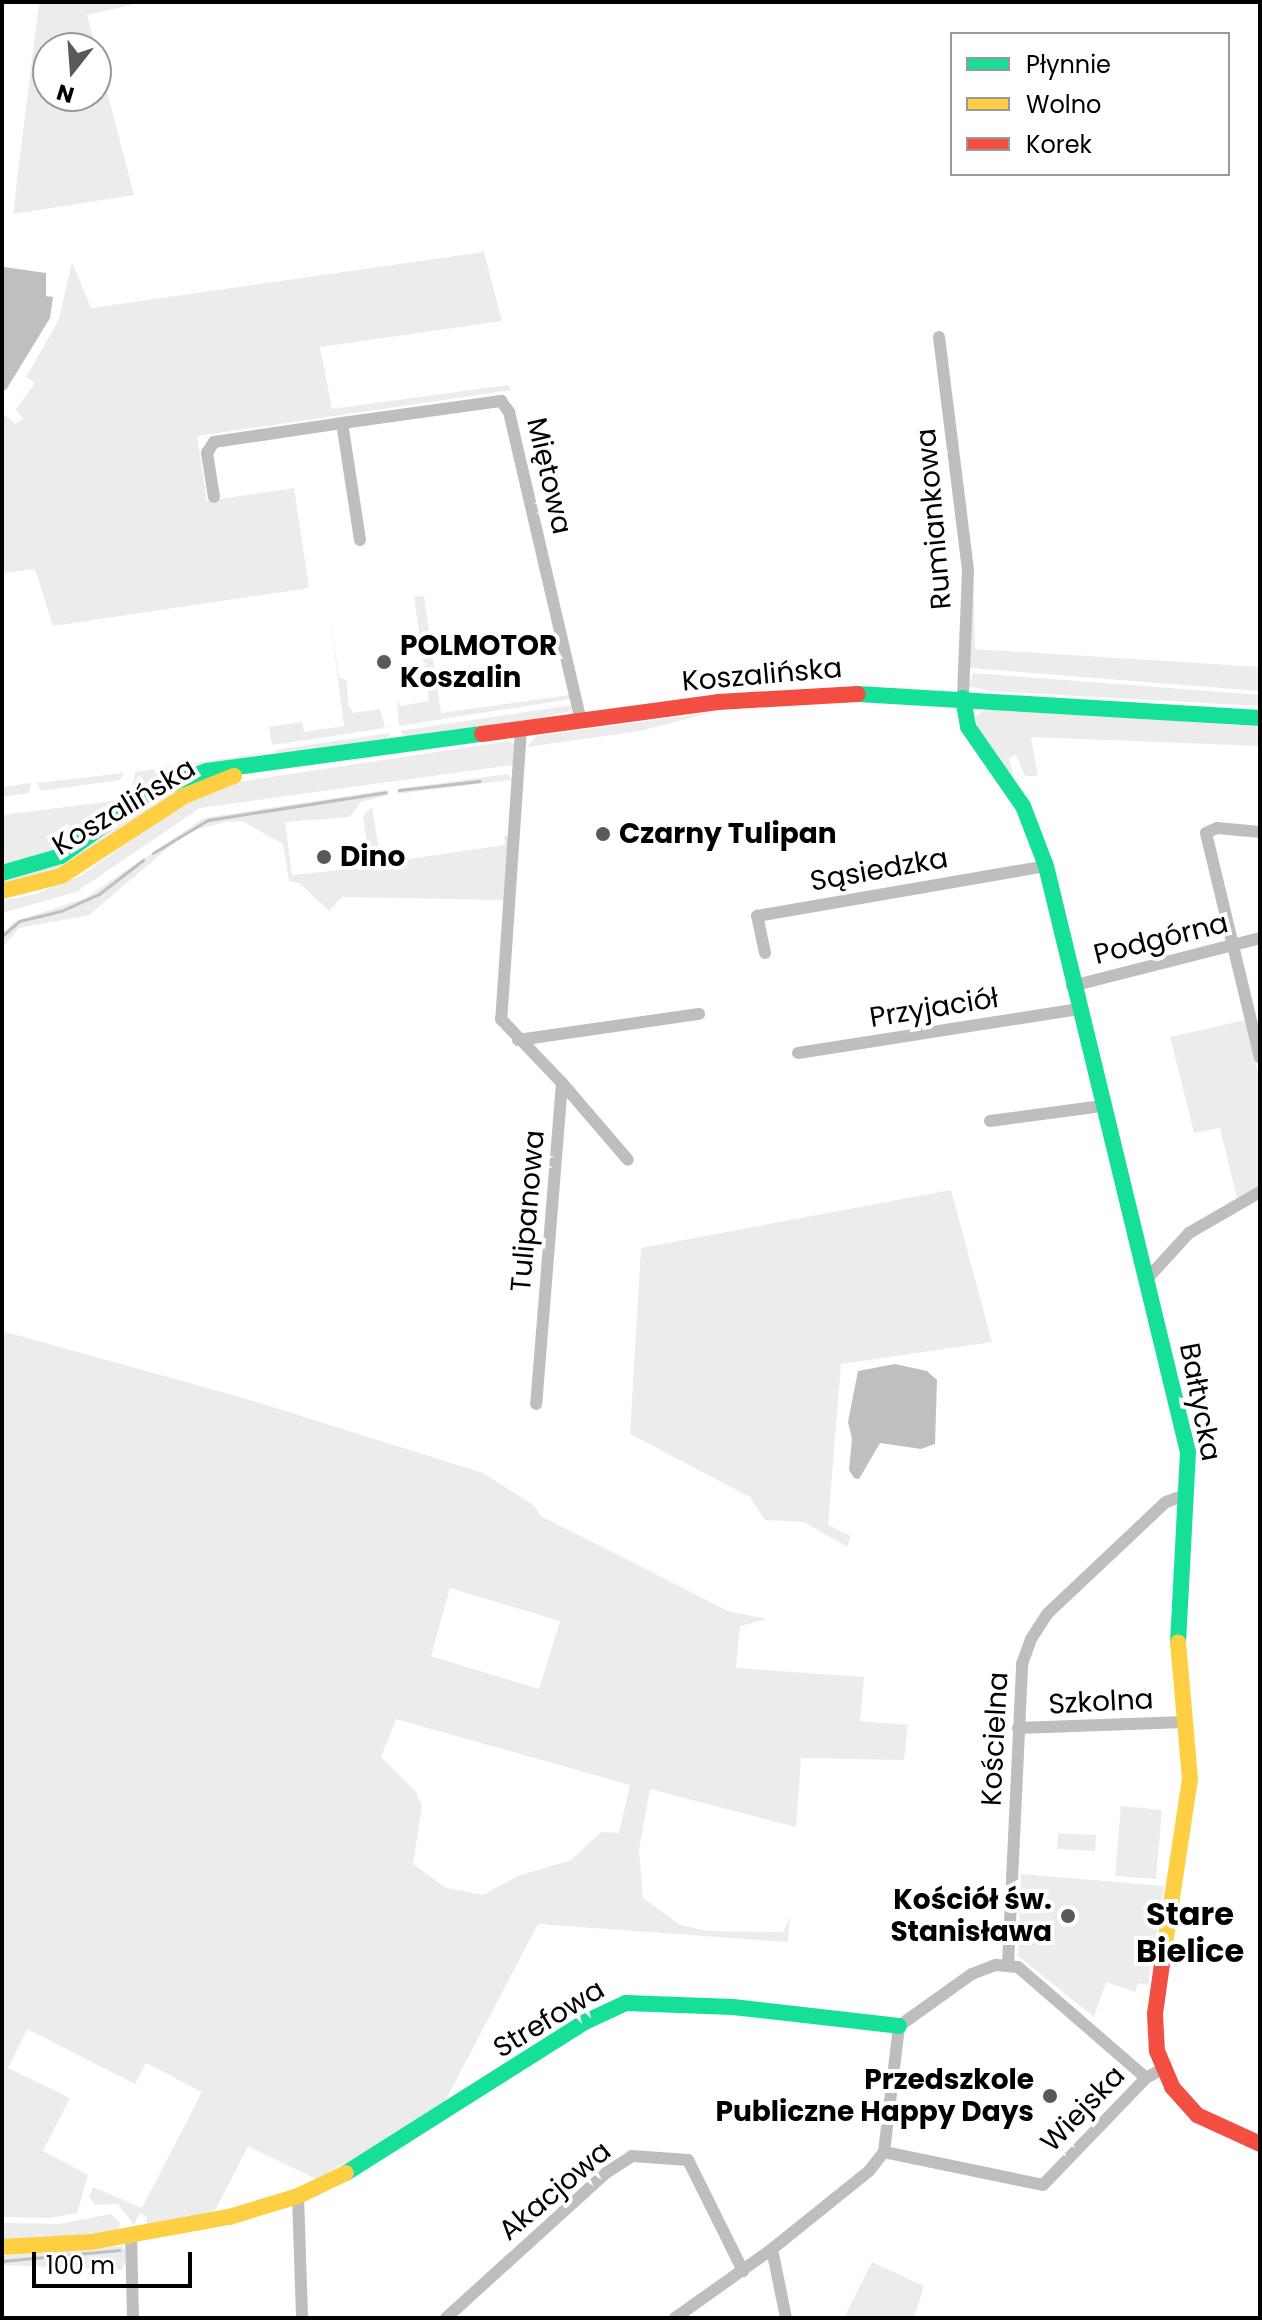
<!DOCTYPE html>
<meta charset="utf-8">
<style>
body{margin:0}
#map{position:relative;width:1262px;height:2320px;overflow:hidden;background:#fff;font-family:Poppins,sans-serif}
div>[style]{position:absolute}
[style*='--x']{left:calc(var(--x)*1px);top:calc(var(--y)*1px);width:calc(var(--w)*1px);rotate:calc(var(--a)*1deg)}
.green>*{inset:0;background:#ececec}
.water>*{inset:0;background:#bfbfbf}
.stream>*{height:3px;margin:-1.5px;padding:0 1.5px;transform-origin:1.5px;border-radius:1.5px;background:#bfbfbf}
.street>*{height:12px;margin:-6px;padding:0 6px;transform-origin:6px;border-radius:6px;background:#bebebe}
.fast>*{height:16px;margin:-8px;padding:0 8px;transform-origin:8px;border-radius:8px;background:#16e098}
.slow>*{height:16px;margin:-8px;padding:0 8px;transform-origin:8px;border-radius:8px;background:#ffcf43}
.jam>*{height:16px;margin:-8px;padding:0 8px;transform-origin:8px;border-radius:8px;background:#f24e42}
.dots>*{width:22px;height:22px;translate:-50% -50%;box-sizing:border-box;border:4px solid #fff;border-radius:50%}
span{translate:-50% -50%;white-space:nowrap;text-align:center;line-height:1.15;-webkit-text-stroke:8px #fff;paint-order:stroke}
.street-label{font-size:28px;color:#000}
.poi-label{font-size:28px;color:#000;font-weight:700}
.left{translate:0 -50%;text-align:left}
.right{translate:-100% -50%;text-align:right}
.quarter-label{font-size:32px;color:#000;font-weight:700}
.frame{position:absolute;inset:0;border:4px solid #000;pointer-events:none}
.legend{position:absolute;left:950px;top:32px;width:280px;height:144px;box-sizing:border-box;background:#fff;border:2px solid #999;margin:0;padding:10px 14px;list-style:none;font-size:24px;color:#000}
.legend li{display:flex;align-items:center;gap:16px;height:40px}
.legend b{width:40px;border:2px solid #999}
.north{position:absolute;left:32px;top:32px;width:80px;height:80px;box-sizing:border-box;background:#fff;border:2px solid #999;border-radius:50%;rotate:197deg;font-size:22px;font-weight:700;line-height:32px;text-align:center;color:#000}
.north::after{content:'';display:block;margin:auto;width:28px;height:36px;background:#595959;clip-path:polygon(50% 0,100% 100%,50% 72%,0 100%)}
.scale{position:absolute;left:32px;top:2252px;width:160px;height:36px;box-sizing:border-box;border:4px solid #000;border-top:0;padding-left:10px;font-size:24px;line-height:28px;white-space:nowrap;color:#000;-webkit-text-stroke:6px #fff;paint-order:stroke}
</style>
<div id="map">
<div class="green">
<i style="clip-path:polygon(39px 2px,143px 2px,87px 15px,96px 48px,48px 48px,48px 96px,96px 96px,96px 49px,134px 195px,13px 214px)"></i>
<i style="clip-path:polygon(484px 252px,502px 321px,320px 347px,332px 409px,508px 385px,511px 390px,197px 436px,207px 501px,294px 488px,309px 588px,53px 626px,35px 569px,2px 573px,2px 412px,15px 424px,23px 419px,16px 409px,35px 383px,26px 377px,59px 319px,72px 262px,91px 308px)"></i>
<i style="clip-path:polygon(973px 576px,975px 649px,1260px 667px,1260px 691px,969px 668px)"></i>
<i style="clip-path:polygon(424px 596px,441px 713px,570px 695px,571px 699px,399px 726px,397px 699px,400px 706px,429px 701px,414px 597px)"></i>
<i style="clip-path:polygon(329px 609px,339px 678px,347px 680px,348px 705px,353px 713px,380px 709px,385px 728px,272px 745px,269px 727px,302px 722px,304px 732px,344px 726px)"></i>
<i style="clip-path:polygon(973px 673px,1260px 695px,1260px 706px,989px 691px,969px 686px)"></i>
<i style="clip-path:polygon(572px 705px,571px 711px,533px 719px,405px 737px,400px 731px)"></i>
<i style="clip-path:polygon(988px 707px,1260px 727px,1260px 746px,1031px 737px,1038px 776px,1025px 776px,1016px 755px,1009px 758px,1015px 781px,979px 734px,975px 717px)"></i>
<i style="clip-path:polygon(713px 712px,640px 731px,527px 747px,537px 736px)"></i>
<i style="clip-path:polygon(390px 733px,386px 740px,276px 754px,275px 750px)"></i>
<i style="clip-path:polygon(509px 741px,517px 746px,512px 765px,200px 808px,76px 892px,2px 913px,2px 901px,36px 894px,82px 875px,171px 812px,224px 784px)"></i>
<i style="clip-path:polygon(267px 752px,215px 766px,55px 852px,2px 867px,2px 815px,121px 800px,132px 791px,135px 772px)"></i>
<i style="clip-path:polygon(124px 773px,120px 780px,41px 791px,37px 783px)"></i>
<i style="clip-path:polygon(508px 774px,515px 784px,510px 780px,397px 794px,397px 789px)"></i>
<i style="clip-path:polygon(207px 776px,64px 867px,2px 885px,2px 880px,64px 862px,130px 810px)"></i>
<i style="clip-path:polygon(31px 783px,29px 793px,2px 797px,2px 787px)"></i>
<i style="clip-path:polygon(387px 790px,388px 795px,361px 802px,350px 817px,285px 822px,292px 875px,370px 867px,363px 816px,372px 807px,381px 863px,505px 845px,504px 835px,511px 839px,506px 900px,342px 897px,329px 911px,300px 884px,289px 881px,283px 844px,242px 821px,225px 822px,187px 832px,89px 915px,19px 928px,2px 948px,2px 934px,14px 922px,85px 898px,204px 818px)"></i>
<i style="clip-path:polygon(1245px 1020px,1260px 1080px,1260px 1187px,1237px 1198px,1220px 1128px,1194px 1133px,1170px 1037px)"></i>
<i style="clip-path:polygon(951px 1190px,992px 1342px,841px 1364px,828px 1525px,851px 1536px,847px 1547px,804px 1522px,765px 1520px,750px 1497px,630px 1434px,641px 1248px)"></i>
<i style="clip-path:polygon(evenodd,2px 1331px,247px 1399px,483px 1473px,533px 1505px,541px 1516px,728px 1611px,767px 1619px,740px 1626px,736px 1668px,864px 1677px,860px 1721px,908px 1725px,904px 1760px,801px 1758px,796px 1827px,650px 1789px,639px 1849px,643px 1898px,680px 1925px,708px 1931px,783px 1932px,790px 1917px,788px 1942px,538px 1924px,440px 2111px,316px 2179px,248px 2146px,216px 2209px,203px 2217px,145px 2227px,147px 2217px,140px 2213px,134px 2225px,118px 2204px,95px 2205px,89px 2197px,93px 2187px,142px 2208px,202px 2092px,146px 2063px,135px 2084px,27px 2029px,8px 2068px,70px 2098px,43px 2151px,88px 2175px,77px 2213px,50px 2218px,2px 2217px,2px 1331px,450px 1588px,560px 1621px,539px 1689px,431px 1656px,450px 1588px,2px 1331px,396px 1719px,630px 1785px,619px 1833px,601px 1832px,571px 1860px,518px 1876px,483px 1895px,446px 1888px,413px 1864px,422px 1806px,416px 1792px,381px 1757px,396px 1719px)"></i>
<i style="clip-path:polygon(1121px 1806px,1162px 1810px,1156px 1879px,1115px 1876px)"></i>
<i style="clip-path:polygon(1058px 1833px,1096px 1835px,1095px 1851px,1057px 1849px)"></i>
<i style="clip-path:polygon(1021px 1874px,1164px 1886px,1148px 1985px,1138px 1983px,1135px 1992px,1106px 1982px,1094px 2017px,1018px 1956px)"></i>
<i style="clip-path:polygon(111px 2214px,120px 2223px,118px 2231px,2px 2243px,2px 2223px,59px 2224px)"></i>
<i style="clip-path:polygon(122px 2246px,128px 2253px,122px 2270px,2px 2265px,2px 2256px)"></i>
<i style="clip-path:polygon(872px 2262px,924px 2286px,914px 2318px,844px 2318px)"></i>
</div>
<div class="water">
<i style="clip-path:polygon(4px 267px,46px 273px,46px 296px,53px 297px,50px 318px,6px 390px,2px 389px)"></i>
<i style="clip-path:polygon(895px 1364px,927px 1371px,937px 1380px,935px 1444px,921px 1449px,880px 1443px,859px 1479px,854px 1478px,849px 1470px,852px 1439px,848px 1422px,858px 1371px)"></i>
</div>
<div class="stream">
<i style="--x:399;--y:790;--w:81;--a:-6.4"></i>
<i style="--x:153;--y:853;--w:64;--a:-31"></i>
<i style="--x:208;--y:820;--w:180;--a:-8.9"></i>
<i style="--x:2;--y:936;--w:23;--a:-41"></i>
<i style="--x:19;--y:921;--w:43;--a:-13.4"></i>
<i style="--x:61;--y:911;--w:42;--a:-24.1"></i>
<i style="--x:99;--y:894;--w:56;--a:-37.7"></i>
<i style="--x:2;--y:2261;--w:118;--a:-5.4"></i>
</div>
<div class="street">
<i style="--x:939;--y:337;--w:236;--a:82.9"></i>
<i style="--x:968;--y:571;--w:127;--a:92.3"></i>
<i style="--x:214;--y:497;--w:45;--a:-99"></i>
<i style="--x:207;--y:453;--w:13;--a:-58"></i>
<i style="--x:214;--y:442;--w:129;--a:-8.4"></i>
<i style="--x:360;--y:540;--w:118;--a:-98.7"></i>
<i style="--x:342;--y:423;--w:161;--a:-7.9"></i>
<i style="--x:501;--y:401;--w:14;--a:54"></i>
<i style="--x:509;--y:412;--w:317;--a:76.9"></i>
<i style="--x:521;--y:729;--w:291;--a:93.9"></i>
<i style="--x:501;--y:1019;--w:88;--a:46.4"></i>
<i style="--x:562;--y:1083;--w:322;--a:94.6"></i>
<i style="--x:1260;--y:832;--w:43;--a:-174.7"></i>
<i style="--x:1217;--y:828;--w:12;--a:156"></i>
<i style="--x:1206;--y:833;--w:231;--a:76.5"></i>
<i style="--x:765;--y:953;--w:38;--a:-102"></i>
<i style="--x:757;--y:916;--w:293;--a:-9.8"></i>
<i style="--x:1072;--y:986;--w:194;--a:-14.3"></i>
<i style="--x:518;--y:1040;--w:183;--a:-8.2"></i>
<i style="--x:798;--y:1053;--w:283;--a:-8.9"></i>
<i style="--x:562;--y:1083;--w:101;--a:49.4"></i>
<i style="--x:990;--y:1121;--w:113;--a:-7.6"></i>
<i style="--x:1146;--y:1280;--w:64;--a:-47.5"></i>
<i style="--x:1189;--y:1233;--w:82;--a:-30"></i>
<i style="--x:1018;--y:1728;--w:167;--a:-2.1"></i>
<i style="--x:1008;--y:1965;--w:301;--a:-87.3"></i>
<i style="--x:1022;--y:1664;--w:27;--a:-70"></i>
<i style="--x:1031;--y:1639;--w:30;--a:-57"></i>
<i style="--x:1047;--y:1614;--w:163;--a:-43.3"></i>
<i style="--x:1166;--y:1502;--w:23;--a:-20"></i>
<i style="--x:884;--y:2152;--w:162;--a:11.7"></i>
<i style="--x:1043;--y:2185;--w:149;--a:-46.1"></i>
<i style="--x:1146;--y:2078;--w:18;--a:-29"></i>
<i style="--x:298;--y:2196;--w:122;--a:88.1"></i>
<i style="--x:131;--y:2235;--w:83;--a:88.6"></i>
<i style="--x:772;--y:2249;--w:70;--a:78.5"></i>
<i style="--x:446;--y:2318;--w:216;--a:-42.2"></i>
<i style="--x:606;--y:2173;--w:31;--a:-33"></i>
<i style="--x:632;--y:2156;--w:56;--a:4.1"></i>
<i style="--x:688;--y:2160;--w:124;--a:63.6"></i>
<i style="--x:675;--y:2318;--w:119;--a:-35.4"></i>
<i style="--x:772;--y:2249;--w:124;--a:-38.8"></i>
<i style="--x:869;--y:2171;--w:24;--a:-52"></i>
<i style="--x:884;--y:2152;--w:127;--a:-83.2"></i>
<i style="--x:899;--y:2026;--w:90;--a:-35.5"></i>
<i style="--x:972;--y:1974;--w:26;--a:-21"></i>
<i style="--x:996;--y:1965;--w:22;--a:5"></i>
<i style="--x:1018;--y:1967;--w:169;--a:40.9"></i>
</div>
<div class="fast">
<i style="--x:858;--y:694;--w:403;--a:3.4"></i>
<i style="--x:963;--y:698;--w:29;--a:80"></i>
<i style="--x:968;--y:727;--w:96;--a:55.2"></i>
<i style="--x:1023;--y:806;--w:64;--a:69"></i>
<i style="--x:1046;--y:866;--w:603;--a:76.38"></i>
<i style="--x:1188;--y:1452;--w:191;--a:93"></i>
<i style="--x:2;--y:873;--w:61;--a:-16.1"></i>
<i style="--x:61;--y:856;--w:106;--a:-35.8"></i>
<i style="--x:147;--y:794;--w:64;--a:-21"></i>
<i style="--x:207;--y:771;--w:277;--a:-7.7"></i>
<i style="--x:346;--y:2173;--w:283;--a:-32.3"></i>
<i style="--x:585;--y:2022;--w:45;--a:-24.9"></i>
<i style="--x:626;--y:2003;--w:107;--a:2.1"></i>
<i style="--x:733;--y:2007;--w:167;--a:6.5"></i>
</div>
<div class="slow">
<i style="--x:2;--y:891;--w:61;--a:-14.3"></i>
<i style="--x:61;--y:876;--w:147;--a:-33"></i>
<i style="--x:184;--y:796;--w:54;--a:-21.8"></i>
<i style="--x:1162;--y:1964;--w:187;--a:-81.4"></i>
<i style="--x:1190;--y:1779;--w:137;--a:-95"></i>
<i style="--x:2;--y:2247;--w:89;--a:-3.2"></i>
<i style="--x:91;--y:2242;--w:140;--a:-10.3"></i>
<i style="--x:229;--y:2217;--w:72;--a:-16.9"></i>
<i style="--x:298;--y:2196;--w:53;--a:-25.6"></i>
</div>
<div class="jam">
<i style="--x:482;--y:734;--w:238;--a:-7.7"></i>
<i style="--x:718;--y:702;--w:140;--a:-3.3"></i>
<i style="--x:1162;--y:1964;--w:50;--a:98"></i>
<i style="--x:1155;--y:2014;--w:37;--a:87"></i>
<i style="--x:1157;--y:2051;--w:39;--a:67"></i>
<i style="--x:1172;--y:2087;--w:38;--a:48"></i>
<i style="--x:1197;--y:2115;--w:69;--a:24.7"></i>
</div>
<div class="dots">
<i style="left:384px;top:662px;background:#595959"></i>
<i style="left:603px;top:834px;background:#595959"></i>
<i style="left:324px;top:857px;background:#595959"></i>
<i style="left:1068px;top:1916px;background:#595959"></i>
<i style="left:1050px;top:2096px;background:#595959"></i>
</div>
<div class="street-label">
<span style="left:549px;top:476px;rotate:77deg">Miętowa</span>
<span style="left:934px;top:519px;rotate:-95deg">Rumiankowa</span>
<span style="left:762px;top:675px;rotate:-5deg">Koszalińska</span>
<span style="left:124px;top:807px;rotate:-31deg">Koszalińska</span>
<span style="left:879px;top:870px;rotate:-10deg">Sąsiedzka</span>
<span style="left:1161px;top:939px;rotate:-14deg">Podgórna</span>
<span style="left:934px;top:1008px;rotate:-9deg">Przyjaciół</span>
<span style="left:528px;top:1211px;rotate:-85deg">Tulipanowa</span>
<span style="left:1200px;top:1402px;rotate:79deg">Bałtycka</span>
<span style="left:1101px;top:1702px;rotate:-3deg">Szkolna</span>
<span style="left:995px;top:1739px;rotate:-87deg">Kościelna</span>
<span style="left:549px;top:2019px;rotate:-31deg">Strefowa</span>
<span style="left:1083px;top:2109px;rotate:-46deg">Wiejska</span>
<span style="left:555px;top:2191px;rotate:-40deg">Akacjowa</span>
</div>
<div class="poi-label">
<span class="left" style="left:400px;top:662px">POLMOTOR<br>Koszalin</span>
<span class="left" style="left:619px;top:834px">Czarny Tulipan</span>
<span class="left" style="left:340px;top:857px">Dino</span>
<span class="right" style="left:1052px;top:1916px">Kościół św.<br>Stanisława</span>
<span class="right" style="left:1034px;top:2096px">Przedszkole<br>Publiczne Happy Days</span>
</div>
<div class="quarter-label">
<span style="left:1190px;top:1933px">Stare<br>Bielice</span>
</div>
<div class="frame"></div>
<ul class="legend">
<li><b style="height:10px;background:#16e098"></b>Płynnie</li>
<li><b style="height:10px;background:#ffcf43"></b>Wolno</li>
<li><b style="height:10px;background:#f24e42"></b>Korek</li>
</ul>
<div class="north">N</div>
<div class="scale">100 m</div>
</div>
